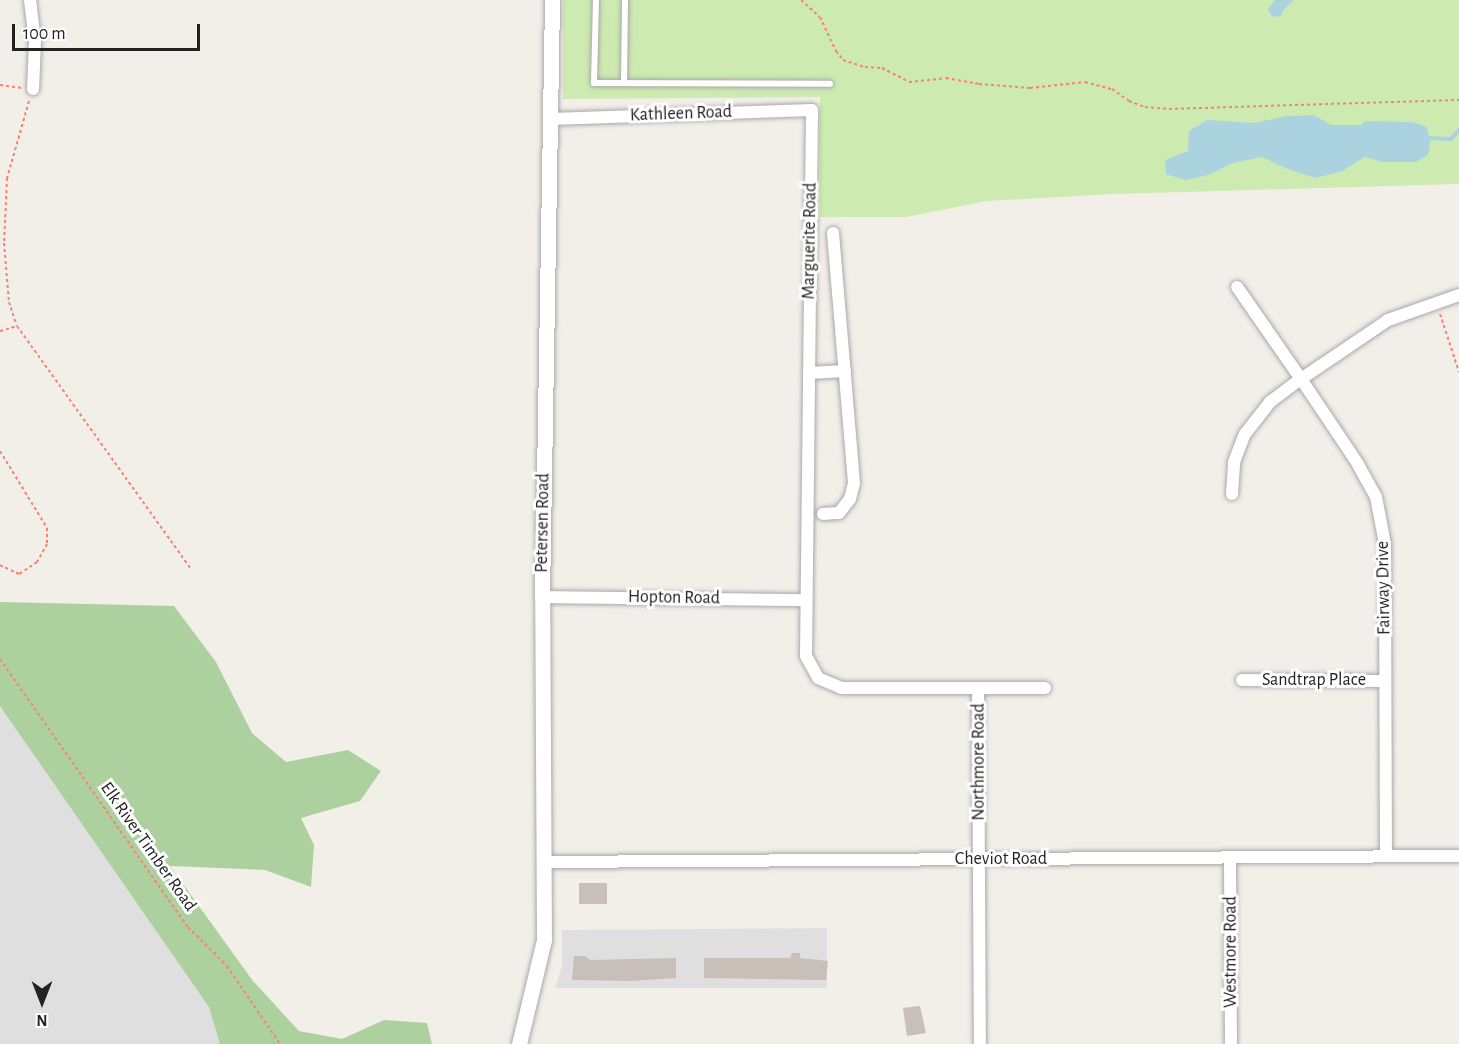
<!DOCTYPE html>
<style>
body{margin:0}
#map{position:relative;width:1459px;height:1044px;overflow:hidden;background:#f2efe9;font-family:"Alegreya Sans",sans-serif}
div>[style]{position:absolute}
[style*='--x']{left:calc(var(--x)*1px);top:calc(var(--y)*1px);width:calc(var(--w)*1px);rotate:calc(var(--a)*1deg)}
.residential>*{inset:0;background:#e0dfdf}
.grass>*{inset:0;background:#cdebb0}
.forest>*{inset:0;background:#add19e}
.water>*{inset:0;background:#aad3df}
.stream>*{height:4px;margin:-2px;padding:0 2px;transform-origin:2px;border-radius:2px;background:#aad3df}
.building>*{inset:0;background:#c7bfb8}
.path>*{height:2px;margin-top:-1px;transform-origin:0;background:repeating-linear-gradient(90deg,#fa8072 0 3px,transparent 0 6px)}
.roads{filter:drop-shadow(0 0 2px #a9a9a9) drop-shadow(0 0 2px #a9a9a9)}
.service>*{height:6px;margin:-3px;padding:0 3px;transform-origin:3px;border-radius:3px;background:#fff}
.minor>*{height:12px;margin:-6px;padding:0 6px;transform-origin:6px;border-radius:6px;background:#fff}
.tertiary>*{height:15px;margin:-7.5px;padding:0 7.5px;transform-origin:7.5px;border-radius:7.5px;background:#fff}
span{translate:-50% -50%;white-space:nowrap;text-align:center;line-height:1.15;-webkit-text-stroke:6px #fff;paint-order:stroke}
.street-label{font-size:18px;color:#222}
.north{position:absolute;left:12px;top:972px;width:60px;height:60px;-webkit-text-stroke:4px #fff;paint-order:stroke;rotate:180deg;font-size:16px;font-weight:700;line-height:24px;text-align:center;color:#222}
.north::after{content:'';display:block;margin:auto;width:21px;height:27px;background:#222;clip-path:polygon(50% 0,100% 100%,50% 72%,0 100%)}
.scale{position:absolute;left:12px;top:24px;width:188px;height:27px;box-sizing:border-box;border:3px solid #222;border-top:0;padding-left:8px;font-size:18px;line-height:21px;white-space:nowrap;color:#222;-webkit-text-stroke:4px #fff;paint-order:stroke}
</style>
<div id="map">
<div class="residential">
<i style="clip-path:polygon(0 683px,252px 1044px,0 1044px)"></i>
<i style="clip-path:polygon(827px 928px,827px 988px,555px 988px,562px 966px,562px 930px)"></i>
</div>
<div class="grass">
<i style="clip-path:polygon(563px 0,1459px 0,1459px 184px,1113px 194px,987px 201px,906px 217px,820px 217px,820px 97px,563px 99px)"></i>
</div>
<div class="forest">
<i style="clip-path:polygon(0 602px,174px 606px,216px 662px,252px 733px,286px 762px,348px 750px,381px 771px,360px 801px,301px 818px,314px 845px,311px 887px,265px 870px,170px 866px,253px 981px,299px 1031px,342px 1039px,384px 1020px,427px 1023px,432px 1044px,220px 1044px,209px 1007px,0 706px)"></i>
</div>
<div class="water">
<i style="clip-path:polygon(1275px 0,1294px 0,1283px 10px,1281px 16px,1275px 17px,1270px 14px,1268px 9px)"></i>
<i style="clip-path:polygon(1314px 115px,1331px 125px,1361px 125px,1365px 121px,1412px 122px,1427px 127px,1430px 141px,1428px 155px,1416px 162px,1383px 162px,1365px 157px,1342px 171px,1316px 178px,1288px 169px,1262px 157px,1233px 163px,1208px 175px,1185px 180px,1166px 174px,1165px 160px,1188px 151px,1189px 131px,1207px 120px,1254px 123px,1287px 116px)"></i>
</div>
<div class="stream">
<i style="--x:1425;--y:138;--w:26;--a:2"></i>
<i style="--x:1451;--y:139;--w:12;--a:-48"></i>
</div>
<div class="building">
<i style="clip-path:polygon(579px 883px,607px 883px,607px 904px,579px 904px)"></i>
<i style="clip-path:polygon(792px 953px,800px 953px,800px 958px,828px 961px,826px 980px,704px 978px,704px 958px,790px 958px)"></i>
<i style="clip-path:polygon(574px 956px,585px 956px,590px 960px,676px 958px,676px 978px,632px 981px,572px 980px)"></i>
<i style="clip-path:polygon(920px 1006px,926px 1033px,907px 1036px,903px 1008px)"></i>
</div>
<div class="path">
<i style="--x:801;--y:0;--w:25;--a:42"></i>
<i style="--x:820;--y:17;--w:38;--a:65"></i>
<i style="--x:836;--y:51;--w:11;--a:52"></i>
<i style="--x:843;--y:60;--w:23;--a:18"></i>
<i style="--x:865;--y:67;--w:17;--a:3"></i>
<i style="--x:882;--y:68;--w:30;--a:27"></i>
<i style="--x:909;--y:82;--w:37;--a:-6"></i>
<i style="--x:946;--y:78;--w:34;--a:10"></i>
<i style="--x:979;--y:84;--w:51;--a:4.5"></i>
<i style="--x:1030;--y:88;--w:55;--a:-6.2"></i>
<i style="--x:1085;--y:82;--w:28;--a:15"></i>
<i style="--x:1112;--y:89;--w:21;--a:35"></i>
<i style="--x:1129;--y:101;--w:17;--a:21"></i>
<i style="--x:1145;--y:107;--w:24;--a:5"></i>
<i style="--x:1169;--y:109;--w:290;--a:-1.8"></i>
<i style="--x:0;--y:85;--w:22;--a:8"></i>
<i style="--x:29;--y:101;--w:80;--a:105.9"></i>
<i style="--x:7;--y:178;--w:65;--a:92.6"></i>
<i style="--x:4;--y:243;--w:59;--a:85.2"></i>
<i style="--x:9;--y:302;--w:25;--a:72"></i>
<i style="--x:17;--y:326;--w:299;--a:54.4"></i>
<i style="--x:1440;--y:314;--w:61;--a:71.9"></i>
<i style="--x:0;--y:331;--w:18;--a:-16"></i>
<i style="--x:0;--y:451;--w:90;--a:58.6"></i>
<i style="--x:47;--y:528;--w:16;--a:90"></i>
<i style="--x:47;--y:544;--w:21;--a:119"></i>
<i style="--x:37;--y:562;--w:22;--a:146"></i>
<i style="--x:19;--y:574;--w:21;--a:-155"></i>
<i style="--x:0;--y:659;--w:327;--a:55"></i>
<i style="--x:188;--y:927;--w:55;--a:45"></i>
<i style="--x:227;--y:966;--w:94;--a:55.8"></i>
</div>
<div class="roads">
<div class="service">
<i style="--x:596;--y:0;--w:83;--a:91.4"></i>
<i style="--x:594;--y:83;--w:236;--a:0.2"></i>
<i style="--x:624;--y:83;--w:83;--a:-89.3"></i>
</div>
<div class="minor">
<i style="--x:30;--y:0;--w:42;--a:83.2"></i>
<i style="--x:35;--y:42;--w:47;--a:92.4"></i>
<i style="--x:551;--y:119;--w:261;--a:-2"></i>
<i style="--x:812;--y:110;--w:546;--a:90.63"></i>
<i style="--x:806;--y:656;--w:25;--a:61"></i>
<i style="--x:818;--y:678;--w:25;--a:23"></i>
<i style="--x:841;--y:688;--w:137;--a:0"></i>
<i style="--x:978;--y:688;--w:356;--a:89.7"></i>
<i style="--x:809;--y:373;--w:36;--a:-3"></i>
<i style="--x:1232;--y:494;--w:32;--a:-86"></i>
<i style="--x:1234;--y:462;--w:30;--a:-69"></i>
<i style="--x:1245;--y:434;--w:41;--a:-52"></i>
<i style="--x:1270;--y:402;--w:39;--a:-37"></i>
<i style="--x:1301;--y:379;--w:112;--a:-124.8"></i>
<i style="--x:823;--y:514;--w:16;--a:-4"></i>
<i style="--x:839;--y:513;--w:18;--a:-52"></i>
<i style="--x:850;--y:499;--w:16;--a:-76"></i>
<i style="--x:854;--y:483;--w:251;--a:-94.8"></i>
<i style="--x:542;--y:597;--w:263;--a:0.7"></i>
<i style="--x:1242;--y:680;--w:143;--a:0.4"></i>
<i style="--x:978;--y:688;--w:67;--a:0"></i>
<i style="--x:1386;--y:856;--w:312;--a:-90.2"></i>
<i style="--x:1385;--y:544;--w:48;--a:-100.8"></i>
<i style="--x:1376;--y:497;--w:38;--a:-119"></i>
<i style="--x:1358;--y:464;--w:102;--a:-123.8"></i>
<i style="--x:1301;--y:379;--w:105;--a:-34.1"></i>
<i style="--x:1388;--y:320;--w:75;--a:-19.4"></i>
<i style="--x:1230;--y:859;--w:185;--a:89.7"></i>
<i style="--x:544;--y:862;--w:915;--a:-0.38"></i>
</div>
<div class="tertiary">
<i style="--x:519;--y:1044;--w:107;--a:-76.5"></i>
<i style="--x:544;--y:940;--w:343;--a:-90.3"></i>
<i style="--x:542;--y:597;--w:597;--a:-89.04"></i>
</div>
</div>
<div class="street-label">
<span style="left:681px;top:114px;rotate:-2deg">Kathleen Road</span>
<span style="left:810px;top:241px;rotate:-89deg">Marguerite Road</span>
<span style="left:543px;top:523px;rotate:-89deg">Petersen Road</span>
<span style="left:1384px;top:588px;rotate:-91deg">Fairway Drive</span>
<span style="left:674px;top:598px;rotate:1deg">Hopton Road</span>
<span style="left:1314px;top:680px">Sandtrap Place</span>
<span style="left:979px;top:762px;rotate:-90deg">Northmore Road</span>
<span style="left:148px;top:847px;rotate:55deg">Elk River Timber Road</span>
<span style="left:1001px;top:859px">Cheviot Road</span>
<span style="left:1231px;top:952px;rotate:-90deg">Westmore Road</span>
</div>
<div class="north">N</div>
<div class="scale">100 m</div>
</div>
